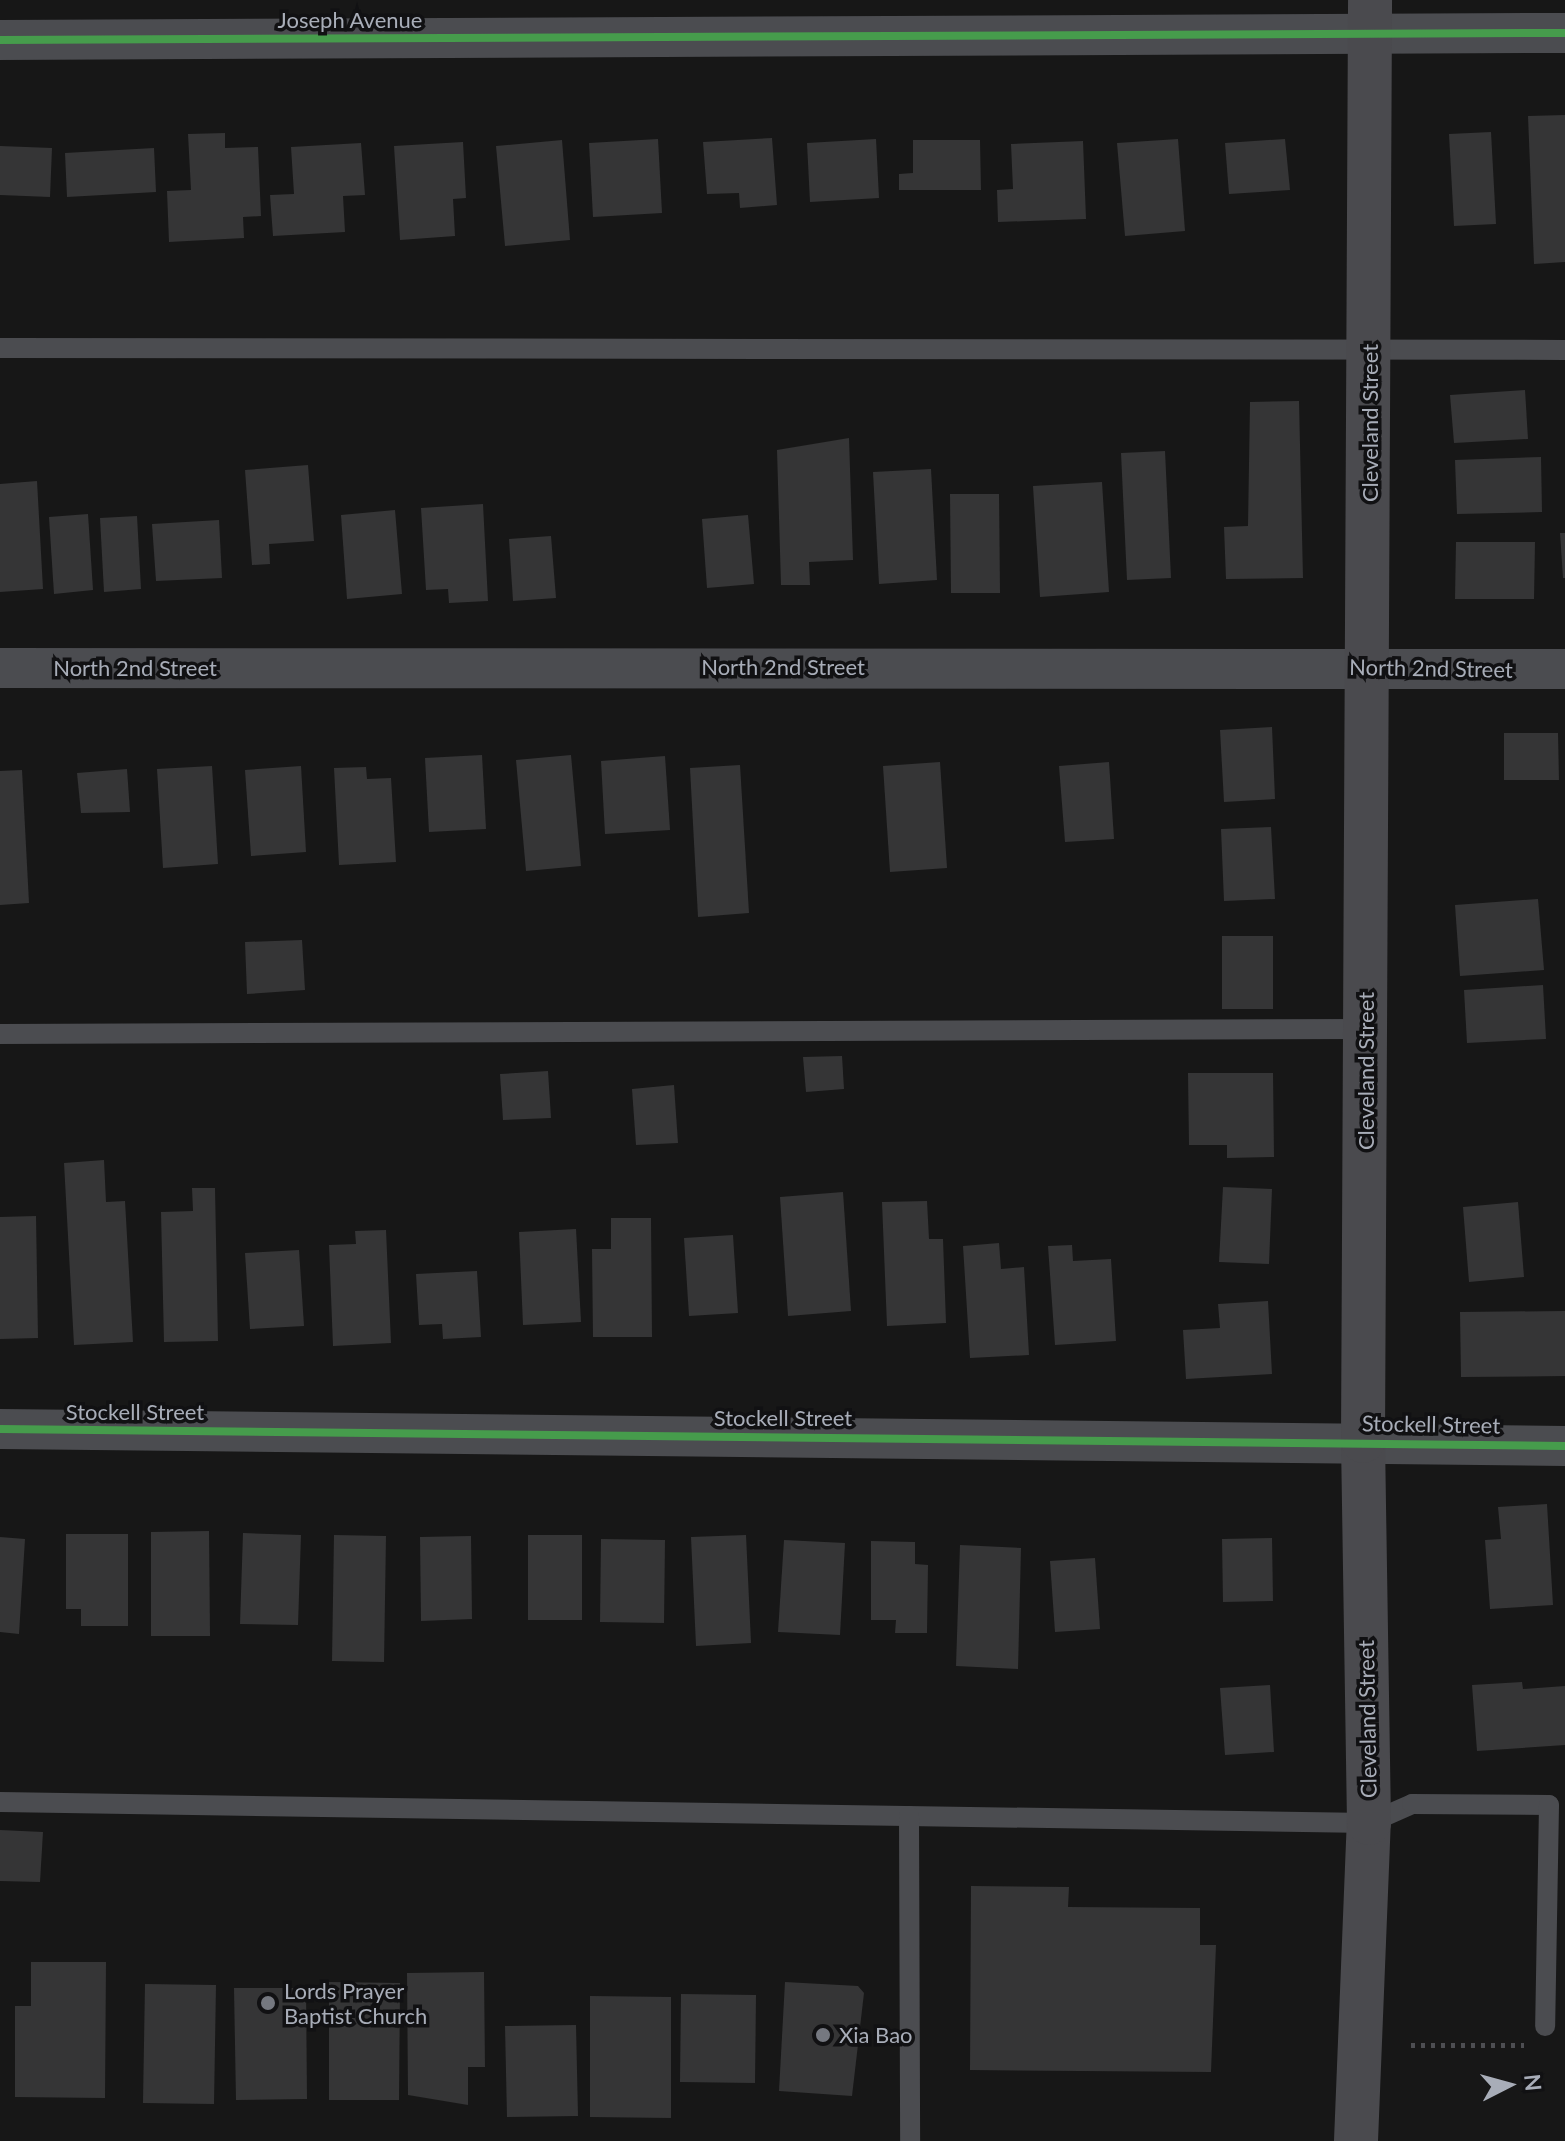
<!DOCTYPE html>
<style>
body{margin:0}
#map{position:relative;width:1565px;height:2141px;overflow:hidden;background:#171717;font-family:Lato,sans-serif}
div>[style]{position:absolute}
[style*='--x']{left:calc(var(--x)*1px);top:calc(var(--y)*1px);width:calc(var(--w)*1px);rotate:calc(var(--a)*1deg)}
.building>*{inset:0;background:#353536}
.path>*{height:5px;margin-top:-2.5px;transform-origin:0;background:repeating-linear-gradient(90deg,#4d4e52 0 4px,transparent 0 10px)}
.service>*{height:20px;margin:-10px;padding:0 10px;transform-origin:10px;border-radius:10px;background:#4b4c50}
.minor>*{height:40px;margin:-20px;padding:0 20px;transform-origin:20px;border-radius:20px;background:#4b4c50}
.secondary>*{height:44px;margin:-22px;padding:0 22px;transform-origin:22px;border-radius:22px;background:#4a4a4e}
.cycleway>*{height:8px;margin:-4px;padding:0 4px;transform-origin:4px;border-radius:4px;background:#469c4c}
.dots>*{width:22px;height:22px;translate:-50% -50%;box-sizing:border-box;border:4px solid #111113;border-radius:50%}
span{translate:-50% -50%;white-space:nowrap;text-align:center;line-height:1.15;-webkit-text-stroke:7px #111113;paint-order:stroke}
.street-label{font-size:22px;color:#a8adb8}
.poi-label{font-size:22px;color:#a8adb8}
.left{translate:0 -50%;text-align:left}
.north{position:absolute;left:1469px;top:2045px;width:80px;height:80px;-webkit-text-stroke:6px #111113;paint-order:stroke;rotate:84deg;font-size:22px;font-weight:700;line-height:32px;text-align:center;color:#a8adb8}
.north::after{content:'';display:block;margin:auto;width:28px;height:36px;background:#a8adb8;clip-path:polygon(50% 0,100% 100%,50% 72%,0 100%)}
</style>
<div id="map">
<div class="building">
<i style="clip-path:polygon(1565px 115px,1565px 262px,1534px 264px,1528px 116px)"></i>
<i style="clip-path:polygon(1491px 132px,1496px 224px,1454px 226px,1449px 134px)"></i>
<i style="clip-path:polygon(225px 133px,225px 148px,258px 147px,261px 216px,243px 217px,244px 238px,169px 242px,167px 191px,191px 190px,188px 134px)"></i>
<i style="clip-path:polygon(772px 138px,777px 205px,740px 208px,739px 193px,707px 194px,703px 142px)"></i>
<i style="clip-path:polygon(658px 139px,662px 213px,593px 217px,589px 143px)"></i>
<i style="clip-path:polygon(876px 139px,879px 198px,810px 202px,807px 143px)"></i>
<i style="clip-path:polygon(1178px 139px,1185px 231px,1125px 236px,1117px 143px)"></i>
<i style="clip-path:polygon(1285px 139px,1290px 190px,1229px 194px,1225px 143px)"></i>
<i style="clip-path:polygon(562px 140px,570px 240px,505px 246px,496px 146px)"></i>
<i style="clip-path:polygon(913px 140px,980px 140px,981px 190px,899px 190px,899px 174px,913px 173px)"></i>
<i style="clip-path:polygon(1083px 141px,1086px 219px,998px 222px,997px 190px,1013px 189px,1011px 144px)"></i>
<i style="clip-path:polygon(463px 142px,466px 198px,453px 199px,455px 236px,400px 240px,394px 146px)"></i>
<i style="clip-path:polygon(361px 143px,365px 195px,343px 196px,345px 232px,273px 236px,270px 195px,294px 194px,291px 147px)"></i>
<i style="clip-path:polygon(0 146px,52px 148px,50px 197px,0 195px)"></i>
<i style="clip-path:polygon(154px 148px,156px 192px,67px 197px,65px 153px)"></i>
<i style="clip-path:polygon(1525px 390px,1528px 439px,1454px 443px,1450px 395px)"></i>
<i style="clip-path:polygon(1299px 401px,1303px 578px,1226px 579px,1224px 527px,1248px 526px,1250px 402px)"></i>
<i style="clip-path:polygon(849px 438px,853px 560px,809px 562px,810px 585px,781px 585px,777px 450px)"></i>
<i style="clip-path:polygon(1165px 451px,1171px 578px,1127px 580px,1121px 453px)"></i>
<i style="clip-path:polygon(1541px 457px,1542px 512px,1457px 514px,1455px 460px)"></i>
<i style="clip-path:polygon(308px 465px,314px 541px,269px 544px,270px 564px,252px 565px,245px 470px)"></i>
<i style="clip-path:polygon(931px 469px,937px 580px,879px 584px,873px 472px)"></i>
<i style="clip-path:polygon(37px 481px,43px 589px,0 592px,0 484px)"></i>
<i style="clip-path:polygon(1102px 482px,1109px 592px,1040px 597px,1033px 486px)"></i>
<i style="clip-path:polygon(950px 494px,999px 494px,1000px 593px,951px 593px)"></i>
<i style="clip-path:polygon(483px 504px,488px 601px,449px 603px,448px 589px,426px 590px,421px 508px)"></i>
<i style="clip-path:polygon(395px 510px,402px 594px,347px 599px,341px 515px)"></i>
<i style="clip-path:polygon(88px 514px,93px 590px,54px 594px,49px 517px)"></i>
<i style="clip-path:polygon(748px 515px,754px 584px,707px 588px,702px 519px)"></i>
<i style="clip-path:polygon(137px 516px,141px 589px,104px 592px,100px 518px)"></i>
<i style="clip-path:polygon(219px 520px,222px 578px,156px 581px,152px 524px)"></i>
<i style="clip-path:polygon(1560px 533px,1565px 533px,1565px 578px,1563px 578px)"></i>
<i style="clip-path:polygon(551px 536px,556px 598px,513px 601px,509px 539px)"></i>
<i style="clip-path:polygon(1456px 542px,1535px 542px,1534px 599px,1455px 599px)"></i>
<i style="clip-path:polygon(1272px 727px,1275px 799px,1224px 802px,1220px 730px)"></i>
<i style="clip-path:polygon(1504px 733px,1558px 733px,1559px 780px,1504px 780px)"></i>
<i style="clip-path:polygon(482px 755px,486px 829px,429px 832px,425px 758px)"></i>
<i style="clip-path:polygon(571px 755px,581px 866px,526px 871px,516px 760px)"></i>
<i style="clip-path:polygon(665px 756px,670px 830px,605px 834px,601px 761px)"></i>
<i style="clip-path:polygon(940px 762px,947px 868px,890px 872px,883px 766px)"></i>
<i style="clip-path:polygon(1109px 762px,1114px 839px,1065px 842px,1059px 766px)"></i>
<i style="clip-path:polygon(740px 765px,749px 913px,698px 917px,690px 768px)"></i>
<i style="clip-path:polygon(212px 766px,218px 864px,163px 868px,157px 769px)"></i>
<i style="clip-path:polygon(301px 766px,306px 852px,251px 856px,245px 770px)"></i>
<i style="clip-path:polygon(366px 767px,367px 779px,391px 778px,396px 862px,339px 865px,334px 768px)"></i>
<i style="clip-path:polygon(127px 769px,130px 812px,81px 813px,77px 773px)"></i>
<i style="clip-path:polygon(22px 770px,29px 903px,0 905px,0 771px)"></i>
<i style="clip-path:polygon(1271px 827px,1275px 899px,1224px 901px,1221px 829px)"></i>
<i style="clip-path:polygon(1538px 899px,1544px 970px,1460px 976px,1455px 905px)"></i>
<i style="clip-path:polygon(1222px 936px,1273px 936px,1273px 1009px,1222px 1009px)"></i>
<i style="clip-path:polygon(302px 940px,305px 990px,247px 994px,245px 942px)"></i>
<i style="clip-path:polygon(1543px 985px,1546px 1039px,1467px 1043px,1464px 990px)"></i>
<i style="clip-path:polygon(842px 1056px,844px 1089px,806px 1092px,803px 1057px)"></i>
<i style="clip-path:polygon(548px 1071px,551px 1118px,503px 1120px,500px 1074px)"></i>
<i style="clip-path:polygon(1188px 1073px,1273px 1073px,1274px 1157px,1227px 1158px,1227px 1145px,1189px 1145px)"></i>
<i style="clip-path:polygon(674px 1085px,678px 1143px,636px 1145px,632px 1089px)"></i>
<i style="clip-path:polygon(104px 1160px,106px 1202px,125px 1201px,133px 1342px,74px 1345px,64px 1163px)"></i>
<i style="clip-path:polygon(1223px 1187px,1272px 1189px,1269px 1264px,1219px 1262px)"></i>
<i style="clip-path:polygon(192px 1188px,215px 1188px,218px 1341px,164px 1342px,161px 1212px,193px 1211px)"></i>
<i style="clip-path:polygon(843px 1192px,851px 1311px,788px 1316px,780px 1197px)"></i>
<i style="clip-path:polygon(927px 1201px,929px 1239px,943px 1239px,946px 1323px,887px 1326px,882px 1202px)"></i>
<i style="clip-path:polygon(1518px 1202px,1524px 1277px,1469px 1282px,1463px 1207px)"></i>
<i style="clip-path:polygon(36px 1216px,38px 1338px,0 1339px,0 1217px)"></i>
<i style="clip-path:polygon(611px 1218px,651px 1218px,652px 1337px,593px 1337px,592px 1249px,611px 1249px)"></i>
<i style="clip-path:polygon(576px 1229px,581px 1322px,523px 1325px,519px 1232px)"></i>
<i style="clip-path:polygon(386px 1230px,391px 1343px,333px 1346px,329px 1245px,356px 1244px,355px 1231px)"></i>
<i style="clip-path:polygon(733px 1235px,738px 1313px,689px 1316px,684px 1238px)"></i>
<i style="clip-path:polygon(999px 1243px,1001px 1269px,1024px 1267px,1029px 1355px,970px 1358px,963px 1246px)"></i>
<i style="clip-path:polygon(1072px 1245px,1073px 1261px,1111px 1259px,1116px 1341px,1055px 1345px,1048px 1246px)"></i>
<i style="clip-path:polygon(299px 1250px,304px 1326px,250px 1329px,245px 1253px)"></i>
<i style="clip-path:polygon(477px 1271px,481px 1337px,443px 1339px,442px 1324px,419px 1325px,416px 1274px)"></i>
<i style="clip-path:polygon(1268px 1301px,1272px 1374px,1186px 1379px,1183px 1330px,1220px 1328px,1218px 1304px)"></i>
<i style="clip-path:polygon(1565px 1311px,1565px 1376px,1461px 1377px,1460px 1312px)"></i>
<i style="clip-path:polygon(1547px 1504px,1553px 1605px,1490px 1609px,1485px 1540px,1501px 1539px,1498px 1507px)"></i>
<i style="clip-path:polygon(209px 1531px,210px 1636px,151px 1636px,151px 1532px)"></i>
<i style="clip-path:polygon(243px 1533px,301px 1535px,298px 1625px,240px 1624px)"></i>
<i style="clip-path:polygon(66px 1534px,128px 1534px,128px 1626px,81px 1626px,81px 1609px,66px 1609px)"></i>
<i style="clip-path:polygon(334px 1535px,386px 1536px,384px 1662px,332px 1661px)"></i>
<i style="clip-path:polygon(528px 1535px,582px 1535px,582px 1620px,528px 1620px)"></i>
<i style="clip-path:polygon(746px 1535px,751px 1643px,696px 1646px,691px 1537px)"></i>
<i style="clip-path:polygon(471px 1536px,472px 1619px,421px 1621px,420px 1537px)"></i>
<i style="clip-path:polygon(0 1537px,25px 1539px,19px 1634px,0 1632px)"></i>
<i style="clip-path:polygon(1272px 1538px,1273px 1601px,1223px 1602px,1222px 1539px)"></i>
<i style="clip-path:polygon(601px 1539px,665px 1540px,664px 1623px,600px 1622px)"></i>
<i style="clip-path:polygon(784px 1540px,845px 1543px,840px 1635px,778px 1632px)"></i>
<i style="clip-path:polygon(871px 1541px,915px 1542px,915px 1564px,928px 1565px,927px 1633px,895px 1633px,896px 1620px,871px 1620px)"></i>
<i style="clip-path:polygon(960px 1545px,1021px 1548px,1018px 1669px,956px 1666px)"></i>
<i style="clip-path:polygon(1095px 1558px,1100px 1629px,1055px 1632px,1050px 1561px)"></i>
<i style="clip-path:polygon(1522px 1682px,1523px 1689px,1565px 1686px,1565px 1745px,1477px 1751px,1472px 1685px)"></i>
<i style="clip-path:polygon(1270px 1685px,1274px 1752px,1225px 1755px,1220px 1688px)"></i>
<i style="clip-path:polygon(0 1830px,43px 1832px,40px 1882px,0 1881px)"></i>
<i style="clip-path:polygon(971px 1886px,1069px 1887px,1068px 1907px,1200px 1908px,1200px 1945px,1216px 1945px,1211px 2072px,970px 2070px)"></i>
<i style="clip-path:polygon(31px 1962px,106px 1962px,105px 2098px,15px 2097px,15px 2006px,31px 2006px)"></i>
<i style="clip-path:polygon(484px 1972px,485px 2067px,468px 2067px,468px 2105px,408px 2095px,407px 1973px)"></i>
<i style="clip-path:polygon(329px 1982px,400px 1983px,399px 2100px,329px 2100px)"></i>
<i style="clip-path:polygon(785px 1982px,858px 1986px,864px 1993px,852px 2096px,779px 2091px)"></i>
<i style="clip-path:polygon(145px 1984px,216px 1985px,214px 2104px,143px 2103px)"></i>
<i style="clip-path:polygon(234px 1988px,306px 1988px,307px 2099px,236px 2100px)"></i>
<i style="clip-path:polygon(681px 1994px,756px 1995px,755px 2083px,680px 2082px)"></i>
<i style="clip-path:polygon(590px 1996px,671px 1997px,671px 2118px,590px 2117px)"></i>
<i style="clip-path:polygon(576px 2025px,578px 2116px,507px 2117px,505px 2026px)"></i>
</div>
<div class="path">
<i style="--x:1411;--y:2045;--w:113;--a:0"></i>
</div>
<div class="service">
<i style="--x:0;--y:348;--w:1565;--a:0.07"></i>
<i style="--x:0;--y:1034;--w:1366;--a:-0.21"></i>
<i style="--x:0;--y:1802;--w:1369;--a:0.88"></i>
<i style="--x:1369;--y:1823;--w:47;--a:-23.8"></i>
<i style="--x:1412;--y:1804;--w:137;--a:0.4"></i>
<i style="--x:1549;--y:1805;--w:221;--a:91"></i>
<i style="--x:909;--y:1816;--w:325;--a:89.8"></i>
</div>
<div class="minor">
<i style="--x:0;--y:40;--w:1565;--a:-0.26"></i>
<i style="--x:0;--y:668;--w:1565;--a:0.04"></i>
<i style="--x:0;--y:1429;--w:1565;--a:0.62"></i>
</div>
<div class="secondary">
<i style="--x:1356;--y:2141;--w:318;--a:-87.7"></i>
<i style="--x:1369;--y:1823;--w:382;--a:-90.9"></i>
<i style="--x:1363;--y:1441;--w:1441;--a:-89.72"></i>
</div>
<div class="cycleway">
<i style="--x:0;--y:40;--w:1565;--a:-0.26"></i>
<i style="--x:0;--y:1429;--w:1565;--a:0.62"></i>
</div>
<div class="dots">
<i style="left:268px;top:2003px;background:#757880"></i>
<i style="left:823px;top:2035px;background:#757880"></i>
</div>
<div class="street-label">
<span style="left:350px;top:20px">Joseph Avenue</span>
<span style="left:1370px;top:423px;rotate:-90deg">Cleveland Street</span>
<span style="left:783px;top:667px">North 2nd Street</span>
<span style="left:135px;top:668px">North 2nd Street</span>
<span style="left:1431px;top:668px;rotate:1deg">North 2nd Street</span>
<span style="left:1366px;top:1071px;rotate:-90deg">Cleveland Street</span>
<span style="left:135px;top:1412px">Stockell Street</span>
<span style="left:783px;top:1418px">Stockell Street</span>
<span style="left:1431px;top:1424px;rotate:1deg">Stockell Street</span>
<span style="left:1367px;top:1719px;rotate:-91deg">Cleveland Street</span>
</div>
<div class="poi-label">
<span class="left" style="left:284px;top:2003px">Lords Prayer<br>Baptist Church</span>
<span class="left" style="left:839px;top:2035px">Xia Bao</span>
</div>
<div class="north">N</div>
</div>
